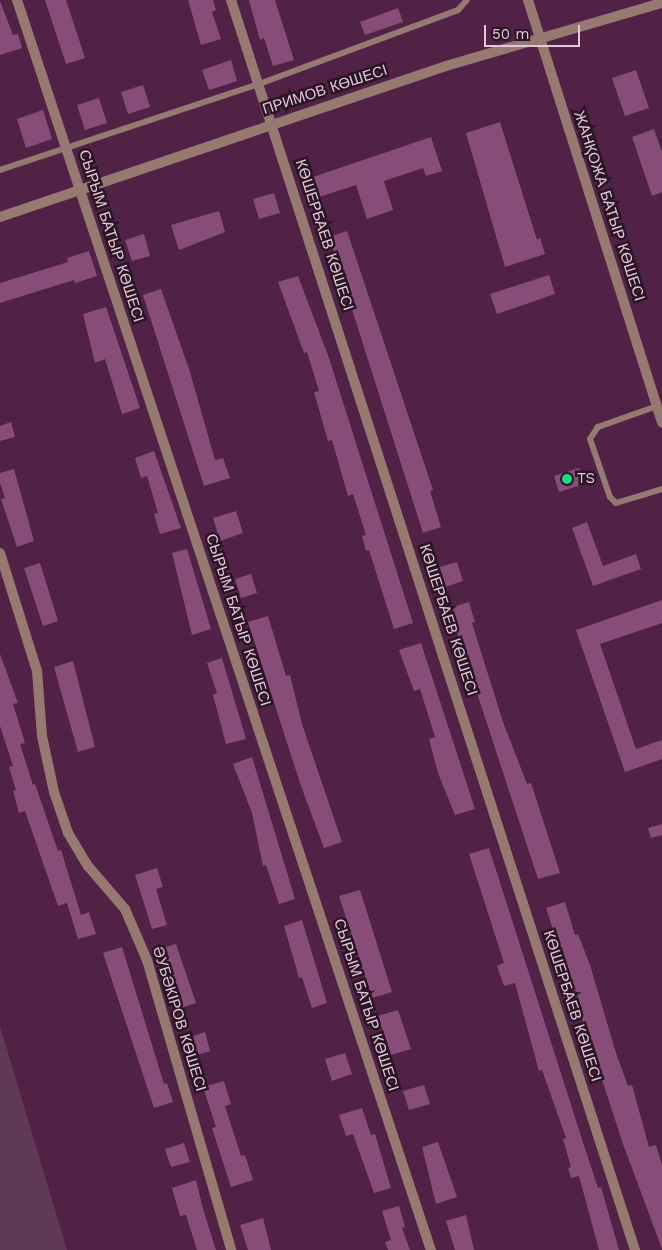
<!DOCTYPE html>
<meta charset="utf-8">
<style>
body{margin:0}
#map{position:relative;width:662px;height:1250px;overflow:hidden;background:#512246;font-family:"Work Sans",sans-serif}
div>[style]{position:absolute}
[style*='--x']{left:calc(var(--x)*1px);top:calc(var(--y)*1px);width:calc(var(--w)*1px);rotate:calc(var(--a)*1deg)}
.green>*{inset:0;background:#603955}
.building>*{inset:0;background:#884c78}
.lane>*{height:6px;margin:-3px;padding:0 3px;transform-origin:3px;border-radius:3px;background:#967970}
.street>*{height:10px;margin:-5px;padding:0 5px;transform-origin:5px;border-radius:5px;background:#967970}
.dots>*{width:14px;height:14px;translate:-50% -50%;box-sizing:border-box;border:2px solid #2a1525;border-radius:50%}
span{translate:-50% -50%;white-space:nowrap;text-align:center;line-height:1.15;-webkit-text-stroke:5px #2a1525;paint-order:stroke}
.street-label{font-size:15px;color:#e5c7dc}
.poi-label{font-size:15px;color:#e5c7dc}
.left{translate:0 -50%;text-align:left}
.scale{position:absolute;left:484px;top:25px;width:96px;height:22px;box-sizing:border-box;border:2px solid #e5c7dc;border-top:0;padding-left:6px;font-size:15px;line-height:18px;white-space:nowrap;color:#e5c7dc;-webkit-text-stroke:4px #2a1525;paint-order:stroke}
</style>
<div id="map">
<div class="green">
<i style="clip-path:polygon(0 1026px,67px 1250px,0 1250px)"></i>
</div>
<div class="building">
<i style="clip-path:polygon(45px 0,66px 0,85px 58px,66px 64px)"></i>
<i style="clip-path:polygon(188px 0,213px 0,216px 10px,212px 12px,221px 39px,201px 45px)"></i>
<i style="clip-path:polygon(249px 0,275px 0,294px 60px,273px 66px,264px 38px,260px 40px)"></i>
<i style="clip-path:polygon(0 1px,13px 35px,18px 34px,22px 48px,0 55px)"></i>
<i style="clip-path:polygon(398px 8px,403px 22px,365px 35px,360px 22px)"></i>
<i style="clip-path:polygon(231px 60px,237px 81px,209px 90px,202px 70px)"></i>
<i style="clip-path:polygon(636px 70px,649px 108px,625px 116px,612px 78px)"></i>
<i style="clip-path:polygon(143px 85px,150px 107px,128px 114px,121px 92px)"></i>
<i style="clip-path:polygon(99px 98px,107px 123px,85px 130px,77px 105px)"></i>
<i style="clip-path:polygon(43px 110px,52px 139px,26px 148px,17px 119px)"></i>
<i style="clip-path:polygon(500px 122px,537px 240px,540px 238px,545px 254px,505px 267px,466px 133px)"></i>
<i style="clip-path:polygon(654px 129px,662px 152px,662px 192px,652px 196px,632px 137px)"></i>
<i style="clip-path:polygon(431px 137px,442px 171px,426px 176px,423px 168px,384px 181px,393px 210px,367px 219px,356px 185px,316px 198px,310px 178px)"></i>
<i style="clip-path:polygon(274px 193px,280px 213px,259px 219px,253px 199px)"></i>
<i style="clip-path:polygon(219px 211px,225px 232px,179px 250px,171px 225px)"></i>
<i style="clip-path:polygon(347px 231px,433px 490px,430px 491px,441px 527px,423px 533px,329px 237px)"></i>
<i style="clip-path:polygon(144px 234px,150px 256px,132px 261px,125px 240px)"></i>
<i style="clip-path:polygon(89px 251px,97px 276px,75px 283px,74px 280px,0 303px,0 283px,68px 262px,67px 258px)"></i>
<i style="clip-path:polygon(549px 275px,555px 294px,497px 314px,490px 294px)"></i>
<i style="clip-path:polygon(298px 276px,329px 358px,413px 623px,394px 629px,369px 550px,366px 551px,362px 536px,366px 535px,353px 494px,348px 496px,332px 440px,328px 441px,314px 392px,319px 391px,307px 352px,304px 353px,278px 282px)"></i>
<i style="clip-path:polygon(161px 289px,190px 372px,215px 460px,223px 458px,230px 478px,204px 486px,143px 295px)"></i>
<i style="clip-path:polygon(106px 307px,140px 408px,122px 414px,105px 359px,95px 363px,83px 314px)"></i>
<i style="clip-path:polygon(11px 422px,15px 437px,0 441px,0 426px)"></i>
<i style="clip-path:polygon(154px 451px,181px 528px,160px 534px,154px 514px,158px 513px,147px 476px,141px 478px,135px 458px)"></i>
<i style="clip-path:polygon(579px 468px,584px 484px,559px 492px,554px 476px)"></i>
<i style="clip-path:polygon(14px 469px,34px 541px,17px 547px,1px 499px,5px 498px,0 483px,0 473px)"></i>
<i style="clip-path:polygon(236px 511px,243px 533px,220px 541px,213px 518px)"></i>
<i style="clip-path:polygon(587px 522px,603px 566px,636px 554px,641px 569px,593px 586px,572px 528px)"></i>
<i style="clip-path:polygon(187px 549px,211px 629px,192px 635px,172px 553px)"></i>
<i style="clip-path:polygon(457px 562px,463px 581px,442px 588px,436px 568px)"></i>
<i style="clip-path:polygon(40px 563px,58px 621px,43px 626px,24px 568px)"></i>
<i style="clip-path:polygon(251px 574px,257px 593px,241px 598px,235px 579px)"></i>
<i style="clip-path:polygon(662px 600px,662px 623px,600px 644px,636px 749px,662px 740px,662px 759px,625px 772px,576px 630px)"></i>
<i style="clip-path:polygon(469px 602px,475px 622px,472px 623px,503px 722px,527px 784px,531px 783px,560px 873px,538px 879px,449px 608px)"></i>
<i style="clip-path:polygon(268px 616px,286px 676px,290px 675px,302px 724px,342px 842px,324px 848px,301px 786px,248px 622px)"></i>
<i style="clip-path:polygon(421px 643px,475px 809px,455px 815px,438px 773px,429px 739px,435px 737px,420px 689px,414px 691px,399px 650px)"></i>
<i style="clip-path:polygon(0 654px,18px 703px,13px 704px,25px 743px,20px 744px,33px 785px,35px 784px,58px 851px,61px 850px,81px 915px,89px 912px,96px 934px,78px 939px,67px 903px,58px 906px,25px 811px,19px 813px,13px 791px,16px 790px,9px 767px,13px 766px,0 726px)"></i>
<i style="clip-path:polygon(222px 658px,246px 739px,226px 744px,213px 695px,217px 693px,207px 663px)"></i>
<i style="clip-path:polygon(73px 661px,95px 747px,78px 752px,54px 667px)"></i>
<i style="clip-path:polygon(252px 757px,295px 899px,279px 904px,266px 865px,263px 866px,252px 813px,233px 764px)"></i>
<i style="clip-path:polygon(662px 824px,662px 835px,651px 838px,648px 828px)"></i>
<i style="clip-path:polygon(489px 848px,580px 1133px,598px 1188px,601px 1187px,619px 1250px,599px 1250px,579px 1176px,571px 1178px,568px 1168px,571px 1167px,563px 1139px,566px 1138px,542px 1070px,539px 1071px,515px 983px,504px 986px,497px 966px,504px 963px,469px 854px)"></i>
<i style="clip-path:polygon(157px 868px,163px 887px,156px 889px,167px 925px,152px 929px,135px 875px)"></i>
<i style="clip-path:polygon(360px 890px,392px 992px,372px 998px,339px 896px)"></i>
<i style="clip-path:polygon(565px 902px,575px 935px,578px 934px,590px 965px,616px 1053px,628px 1086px,632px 1085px,649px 1147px,656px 1145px,662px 1165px,662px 1249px,623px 1144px,546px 908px)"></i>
<i style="clip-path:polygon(302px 920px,327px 1003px,312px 1008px,302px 977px,299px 978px,284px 926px)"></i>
<i style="clip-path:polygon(176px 944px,196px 1003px,178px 1009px,159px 949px)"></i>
<i style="clip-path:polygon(122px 947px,164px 1084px,167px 1083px,173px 1102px,154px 1108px,103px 953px)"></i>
<i style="clip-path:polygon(398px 1010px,411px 1049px,391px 1055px,378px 1016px)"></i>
<i style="clip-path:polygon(205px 1032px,210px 1051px,193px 1056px,187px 1038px)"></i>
<i style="clip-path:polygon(345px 1053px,352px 1074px,332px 1081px,325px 1059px)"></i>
<i style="clip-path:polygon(224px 1081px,231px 1104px,225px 1106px,241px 1156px,245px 1155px,253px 1180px,231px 1187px,212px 1128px,216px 1127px,203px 1087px)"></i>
<i style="clip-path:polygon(424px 1085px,430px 1104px,409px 1110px,403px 1091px)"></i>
<i style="clip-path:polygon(362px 1108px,371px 1135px,375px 1134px,391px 1188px,374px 1193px,353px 1134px,346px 1136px,339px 1115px)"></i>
<i style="clip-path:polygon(438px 1142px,457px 1197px,436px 1204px,422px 1147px)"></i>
<i style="clip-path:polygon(184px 1143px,190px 1162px,171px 1167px,165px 1149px)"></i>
<i style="clip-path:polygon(196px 1180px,203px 1209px,216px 1250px,197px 1250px,186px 1215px,180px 1216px,172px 1188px)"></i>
<i style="clip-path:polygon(399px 1206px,405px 1227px,402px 1228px,410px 1250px,388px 1250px,385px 1242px,391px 1240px,382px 1211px)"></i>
<i style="clip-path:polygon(466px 1215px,474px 1250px,455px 1250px,446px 1221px)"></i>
<i style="clip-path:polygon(263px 1218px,271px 1250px,248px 1250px,240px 1225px)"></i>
</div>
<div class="lane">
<i style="--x:0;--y:170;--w:273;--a:-18.4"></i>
<i style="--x:259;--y:84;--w:212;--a:-20.4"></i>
<i style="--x:458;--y:10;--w:13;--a:-48"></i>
<i style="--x:657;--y:406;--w:63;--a:160.4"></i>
<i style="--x:598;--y:427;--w:14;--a:124"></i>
<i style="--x:590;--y:439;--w:61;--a:71"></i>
<i style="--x:610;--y:497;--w:8;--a:45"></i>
<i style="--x:616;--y:503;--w:48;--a:-16.9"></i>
</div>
<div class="street">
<i style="--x:17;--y:0;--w:1317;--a:71.68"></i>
<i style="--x:231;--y:0;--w:1314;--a:72.09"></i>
<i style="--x:528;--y:0;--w:443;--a:72.4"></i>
<i style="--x:0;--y:217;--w:471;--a:-18.7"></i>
<i style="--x:446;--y:66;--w:225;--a:-16.3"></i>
<i style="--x:0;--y:553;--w:124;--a:72.6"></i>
<i style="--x:37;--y:671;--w:65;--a:85.6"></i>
<i style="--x:42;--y:736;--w:57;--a:77.9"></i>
<i style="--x:54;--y:792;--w:43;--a:71.1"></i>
<i style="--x:68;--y:833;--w:39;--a:59"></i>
<i style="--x:88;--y:866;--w:57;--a:49.3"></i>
<i style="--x:125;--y:909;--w:56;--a:66.7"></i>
<i style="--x:147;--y:960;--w:302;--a:73.8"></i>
</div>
<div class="dots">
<i style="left:567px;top:479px;background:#18d989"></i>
</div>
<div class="street-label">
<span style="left:325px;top:90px;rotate:-18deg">ПРИМОВ КӨШЕСІ</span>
<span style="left:609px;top:206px;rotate:72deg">ЖАНҚОЖА БАТЫР КӨШЕСІ</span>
<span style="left:324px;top:235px;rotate:72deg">КӨШЕРБАЕВ КӨШЕСІ</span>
<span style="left:111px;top:236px;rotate:72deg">СЫРЫМ БАТЫР КӨШЕСІ</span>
<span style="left:238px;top:620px;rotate:72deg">СЫРЫМ БАТЫР КӨШЕСІ</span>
<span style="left:448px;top:620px;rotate:72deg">КӨШЕРБАЕВ КӨШЕСІ</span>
<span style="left:366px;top:1005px;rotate:72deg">СЫРЫМ БАТЫР КӨШЕСІ</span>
<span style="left:572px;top:1006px;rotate:72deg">КӨШЕРБАЕВ КӨШЕСІ</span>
<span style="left:179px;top:1019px;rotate:73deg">ӘУБӘКІРОВ КӨШЕСІ</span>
</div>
<div class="poi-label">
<span class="left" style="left:577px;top:479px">TS</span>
</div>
<div class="scale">50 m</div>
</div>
